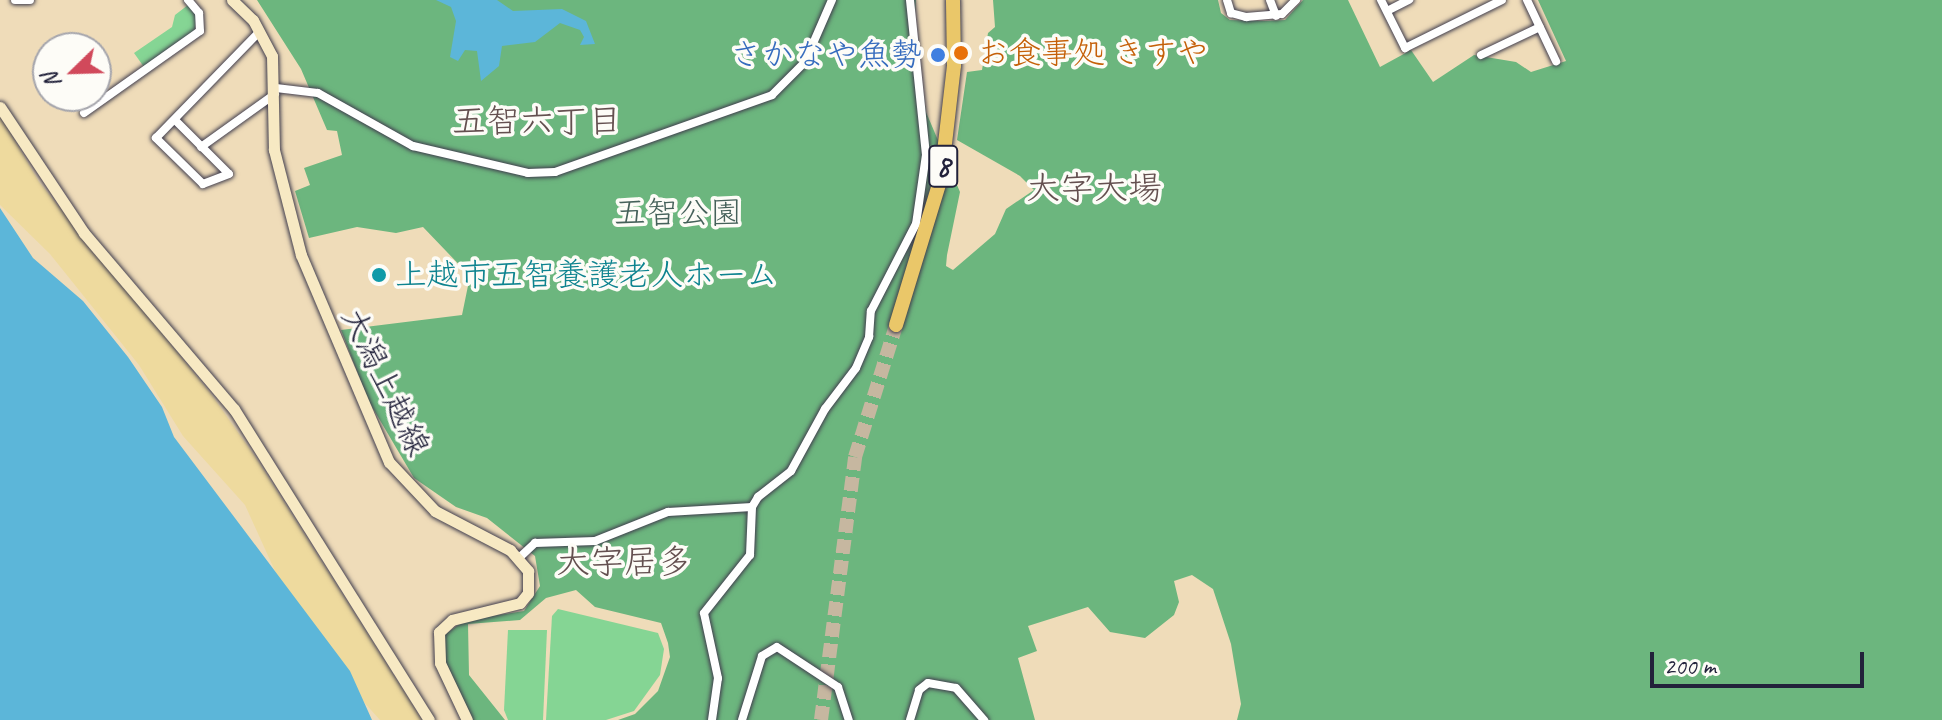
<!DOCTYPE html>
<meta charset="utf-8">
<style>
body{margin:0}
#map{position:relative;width:1942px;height:720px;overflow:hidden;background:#efdcb9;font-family:Caveat,"Klee One",sans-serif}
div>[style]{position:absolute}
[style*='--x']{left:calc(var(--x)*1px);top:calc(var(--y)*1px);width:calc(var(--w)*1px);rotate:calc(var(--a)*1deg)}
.green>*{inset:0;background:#85d594}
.forest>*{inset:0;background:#6cb67e}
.sand>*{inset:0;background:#eeda9e}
.water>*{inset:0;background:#5cb6d9}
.highway-tunnel>*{height:14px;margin-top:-7px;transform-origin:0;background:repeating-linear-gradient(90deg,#c6b7a0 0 14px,transparent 0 21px)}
.roads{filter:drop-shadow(0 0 2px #413e4e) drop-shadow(0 0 2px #413e4e)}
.street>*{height:8px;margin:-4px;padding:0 4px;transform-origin:4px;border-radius:4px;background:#fff}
.secondary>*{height:11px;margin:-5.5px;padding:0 5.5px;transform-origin:5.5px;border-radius:5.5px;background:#f7e9c3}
.highway>*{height:14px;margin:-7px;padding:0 7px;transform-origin:7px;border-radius:7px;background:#eac769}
.dots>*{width:22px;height:22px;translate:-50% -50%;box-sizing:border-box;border:4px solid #fdfcf7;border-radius:50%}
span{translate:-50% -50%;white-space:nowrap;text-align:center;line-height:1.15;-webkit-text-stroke:7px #fdfcf7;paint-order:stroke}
.shield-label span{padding:2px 6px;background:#fdfcf7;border:2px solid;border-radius:6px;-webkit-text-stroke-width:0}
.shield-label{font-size:30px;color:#22223b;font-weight:700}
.food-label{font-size:32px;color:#c56008}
.left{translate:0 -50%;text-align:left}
.shop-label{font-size:32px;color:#366cbe}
.right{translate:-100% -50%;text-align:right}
.park-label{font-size:32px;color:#45615a}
.culture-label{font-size:32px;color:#0d838f}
.street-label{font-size:32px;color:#22223b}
.neighbourhood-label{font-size:34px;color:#645050}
.north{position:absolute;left:32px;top:32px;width:80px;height:80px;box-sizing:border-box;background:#fdfcf7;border:2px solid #a5a5ac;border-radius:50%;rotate:247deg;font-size:22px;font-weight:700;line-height:32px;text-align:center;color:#22223b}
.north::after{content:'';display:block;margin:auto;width:28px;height:36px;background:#d1495b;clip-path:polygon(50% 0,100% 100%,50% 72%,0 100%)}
.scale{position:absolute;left:1650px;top:652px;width:214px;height:36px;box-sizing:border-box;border:4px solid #22223b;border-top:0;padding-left:10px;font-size:24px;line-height:28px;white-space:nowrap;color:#22223b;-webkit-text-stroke:6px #fdfcf7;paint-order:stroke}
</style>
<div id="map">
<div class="green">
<i style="clip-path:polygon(188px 5px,197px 16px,194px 33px,144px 67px,134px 53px,172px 27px,175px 15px)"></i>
<i style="clip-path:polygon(558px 609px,658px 633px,664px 649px,660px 675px,634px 711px,606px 720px,546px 720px,552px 616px)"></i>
<i style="clip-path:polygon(508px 630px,547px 630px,543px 720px,508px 720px,504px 710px)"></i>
</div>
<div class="forest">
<i style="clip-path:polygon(257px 0,916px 0,914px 27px,926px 112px,960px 192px,947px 255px,946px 266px,953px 270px,995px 234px,1006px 209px,1034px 190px,1020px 176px,957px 140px,967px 72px,982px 70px,988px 33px,995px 27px,993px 0,1218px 0,1221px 13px,1230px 20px,1265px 21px,1285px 20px,1303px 0,1348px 0,1380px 67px,1411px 50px,1433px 82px,1474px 55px,1516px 62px,1531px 72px,1566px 61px,1538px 0,1942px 0,1942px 720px,1237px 720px,1241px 704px,1231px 644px,1213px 589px,1192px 575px,1174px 581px,1179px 602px,1174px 615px,1145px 638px,1110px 632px,1088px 607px,1028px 626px,1037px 651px,1018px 658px,1035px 720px,618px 720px,635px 714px,658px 691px,670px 657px,668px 643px,661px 623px,595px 607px,576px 590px,546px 598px,520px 620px,468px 624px,469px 675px,505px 720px,473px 720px,444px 661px,443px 636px,465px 620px,524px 611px,540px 586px,535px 556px,487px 518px,456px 507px,414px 478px,368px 400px,341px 330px,462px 315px,470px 276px,423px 227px,396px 233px,357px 227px,309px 238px,295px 191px,310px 185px,304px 168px,342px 155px,337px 131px,327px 130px,301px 69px)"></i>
</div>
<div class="sand">
<i style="clip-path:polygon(0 115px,39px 182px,211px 394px,256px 458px,422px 720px,380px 720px,337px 672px,290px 604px,245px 505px,183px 436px,139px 365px,50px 254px,0 205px)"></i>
</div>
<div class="water">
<i style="clip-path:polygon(436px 0,497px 0,513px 11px,562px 9px,586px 21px,595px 44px,580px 45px,584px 37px,580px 30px,560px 23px,535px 42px,502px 46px,499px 66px,481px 81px,477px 51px,465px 50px,458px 61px,450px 57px,456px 21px,451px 7px)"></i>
<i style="clip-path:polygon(0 208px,33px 258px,83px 301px,128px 357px,162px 407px,174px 437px,350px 671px,372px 720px,0 720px)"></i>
</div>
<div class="highway-tunnel">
<i style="--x:821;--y:720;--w:265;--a:-82.6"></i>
<i style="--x:855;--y:457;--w:138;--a:-72.7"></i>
</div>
<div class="roads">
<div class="street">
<i style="--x:15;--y:0;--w:15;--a:0"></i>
<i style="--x:1227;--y:0;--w:14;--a:73"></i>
<i style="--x:1231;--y:13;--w:16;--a:15"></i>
<i style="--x:1246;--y:17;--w:36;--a:-5"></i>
<i style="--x:1282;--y:14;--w:20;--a:-45"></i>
<i style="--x:1270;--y:0;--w:17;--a:69"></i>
<i style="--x:1381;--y:0;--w:54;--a:63.4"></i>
<i style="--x:1405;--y:48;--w:108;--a:-26.3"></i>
<i style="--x:1527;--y:0;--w:68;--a:64.6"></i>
<i style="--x:1387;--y:11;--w:25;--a:-27"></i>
<i style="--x:1481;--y:55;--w:65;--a:-25.4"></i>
<i style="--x:276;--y:88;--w:42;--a:6.8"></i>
<i style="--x:318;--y:93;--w:109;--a:29.2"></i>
<i style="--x:413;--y:146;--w:118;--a:13.2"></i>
<i style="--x:528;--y:173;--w:27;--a:-2"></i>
<i style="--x:555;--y:172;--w:230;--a:-19.5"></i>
<i style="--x:772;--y:95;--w:47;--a:-45"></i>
<i style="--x:805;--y:62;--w:68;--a:-66.5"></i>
<i style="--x:84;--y:113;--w:142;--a:-35.3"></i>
<i style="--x:200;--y:31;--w:18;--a:-93"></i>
<i style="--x:199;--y:13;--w:17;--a:-130"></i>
<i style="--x:175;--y:120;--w:76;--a:45"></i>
<i style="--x:229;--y:174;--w:28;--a:159"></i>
<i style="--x:203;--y:184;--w:66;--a:-135.6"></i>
<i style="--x:156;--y:138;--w:149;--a:-45.8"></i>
<i style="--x:201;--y:147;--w:91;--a:-35.6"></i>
<i style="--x:520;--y:557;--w:21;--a:-43"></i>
<i style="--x:535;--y:543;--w:60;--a:-1.9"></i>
<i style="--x:595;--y:541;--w:79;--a:-21.7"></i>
<i style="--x:668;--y:512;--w:84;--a:-3.4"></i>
<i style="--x:712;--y:720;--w:42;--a:-81.9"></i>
<i style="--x:718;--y:678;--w:66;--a:-102.2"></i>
<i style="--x:704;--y:613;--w:74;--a:-51.6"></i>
<i style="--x:750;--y:555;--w:48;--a:-87.6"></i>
<i style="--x:752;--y:507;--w:12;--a:-59"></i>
<i style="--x:758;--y:497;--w:42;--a:-38.2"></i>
<i style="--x:791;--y:471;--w:71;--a:-61.3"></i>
<i style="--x:825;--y:409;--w:51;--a:-52.9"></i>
<i style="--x:856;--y:368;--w:34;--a:-67"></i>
<i style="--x:869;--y:337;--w:26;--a:-86"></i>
<i style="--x:871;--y:311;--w:98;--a:-62.7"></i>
<i style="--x:916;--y:224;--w:70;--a:-81.8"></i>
<i style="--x:926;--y:155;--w:156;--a:-95.9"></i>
<i style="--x:742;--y:720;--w:67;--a:-72.6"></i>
<i style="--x:762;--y:656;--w:17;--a:-31"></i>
<i style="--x:777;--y:647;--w:73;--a:33.3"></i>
<i style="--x:838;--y:687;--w:35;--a:72"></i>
<i style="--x:910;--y:720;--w:31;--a:-73"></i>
<i style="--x:919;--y:690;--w:11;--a:-38"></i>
<i style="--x:928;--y:683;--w:28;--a:10"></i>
<i style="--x:956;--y:688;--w:43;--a:48.8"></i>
</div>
<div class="secondary">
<i style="--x:232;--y:0;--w:29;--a:44"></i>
<i style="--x:253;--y:20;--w:41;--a:62.2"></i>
<i style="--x:272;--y:56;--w:94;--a:88.8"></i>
<i style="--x:274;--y:150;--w:108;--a:75.6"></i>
<i style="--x:301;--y:255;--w:225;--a:67"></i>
<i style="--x:389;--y:462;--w:67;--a:46.8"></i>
<i style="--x:435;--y:511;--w:85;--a:27.5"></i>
<i style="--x:510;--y:550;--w:28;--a:49"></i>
<i style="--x:528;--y:571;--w:22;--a:90"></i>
<i style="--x:528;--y:593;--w:13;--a:129"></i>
<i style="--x:520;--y:603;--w:70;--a:166"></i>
<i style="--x:452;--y:620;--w:18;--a:137"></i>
<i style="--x:439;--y:632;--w:31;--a:88"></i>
<i style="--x:440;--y:663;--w:63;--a:64.7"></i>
<i style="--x:0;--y:107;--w:151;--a:56.3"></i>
<i style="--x:84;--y:233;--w:231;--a:49.6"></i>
<i style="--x:234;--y:409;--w:367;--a:57.9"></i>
</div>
<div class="highway">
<i style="--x:896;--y:325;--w:154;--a:-73"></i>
<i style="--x:941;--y:178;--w:114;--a:-83.4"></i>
<i style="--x:954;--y:65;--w:65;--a:-90.9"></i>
</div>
</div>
<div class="dots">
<i style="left:961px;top:53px;background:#e8710a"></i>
<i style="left:938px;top:55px;background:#3f7fe0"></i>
<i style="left:379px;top:275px;background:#0f9aa8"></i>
</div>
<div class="shield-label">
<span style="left:943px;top:166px">8</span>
</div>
<div class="food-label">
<span class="left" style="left:977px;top:53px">お食事処 きすや</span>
</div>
<div class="shop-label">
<span class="right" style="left:922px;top:55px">さかなや魚勢</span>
</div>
<div class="park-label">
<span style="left:678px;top:213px">五智公園</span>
</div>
<div class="culture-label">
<span class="left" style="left:395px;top:275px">上越市五智養護老人ホーム</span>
</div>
<div class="street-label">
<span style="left:385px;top:382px;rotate:64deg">大潟上越線</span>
</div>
<div class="neighbourhood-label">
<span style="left:537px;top:121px">五智六丁目</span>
<span style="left:1094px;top:188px">大字大場</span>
<span style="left:624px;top:562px">大字居多</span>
</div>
<div class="north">N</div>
<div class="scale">200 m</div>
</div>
